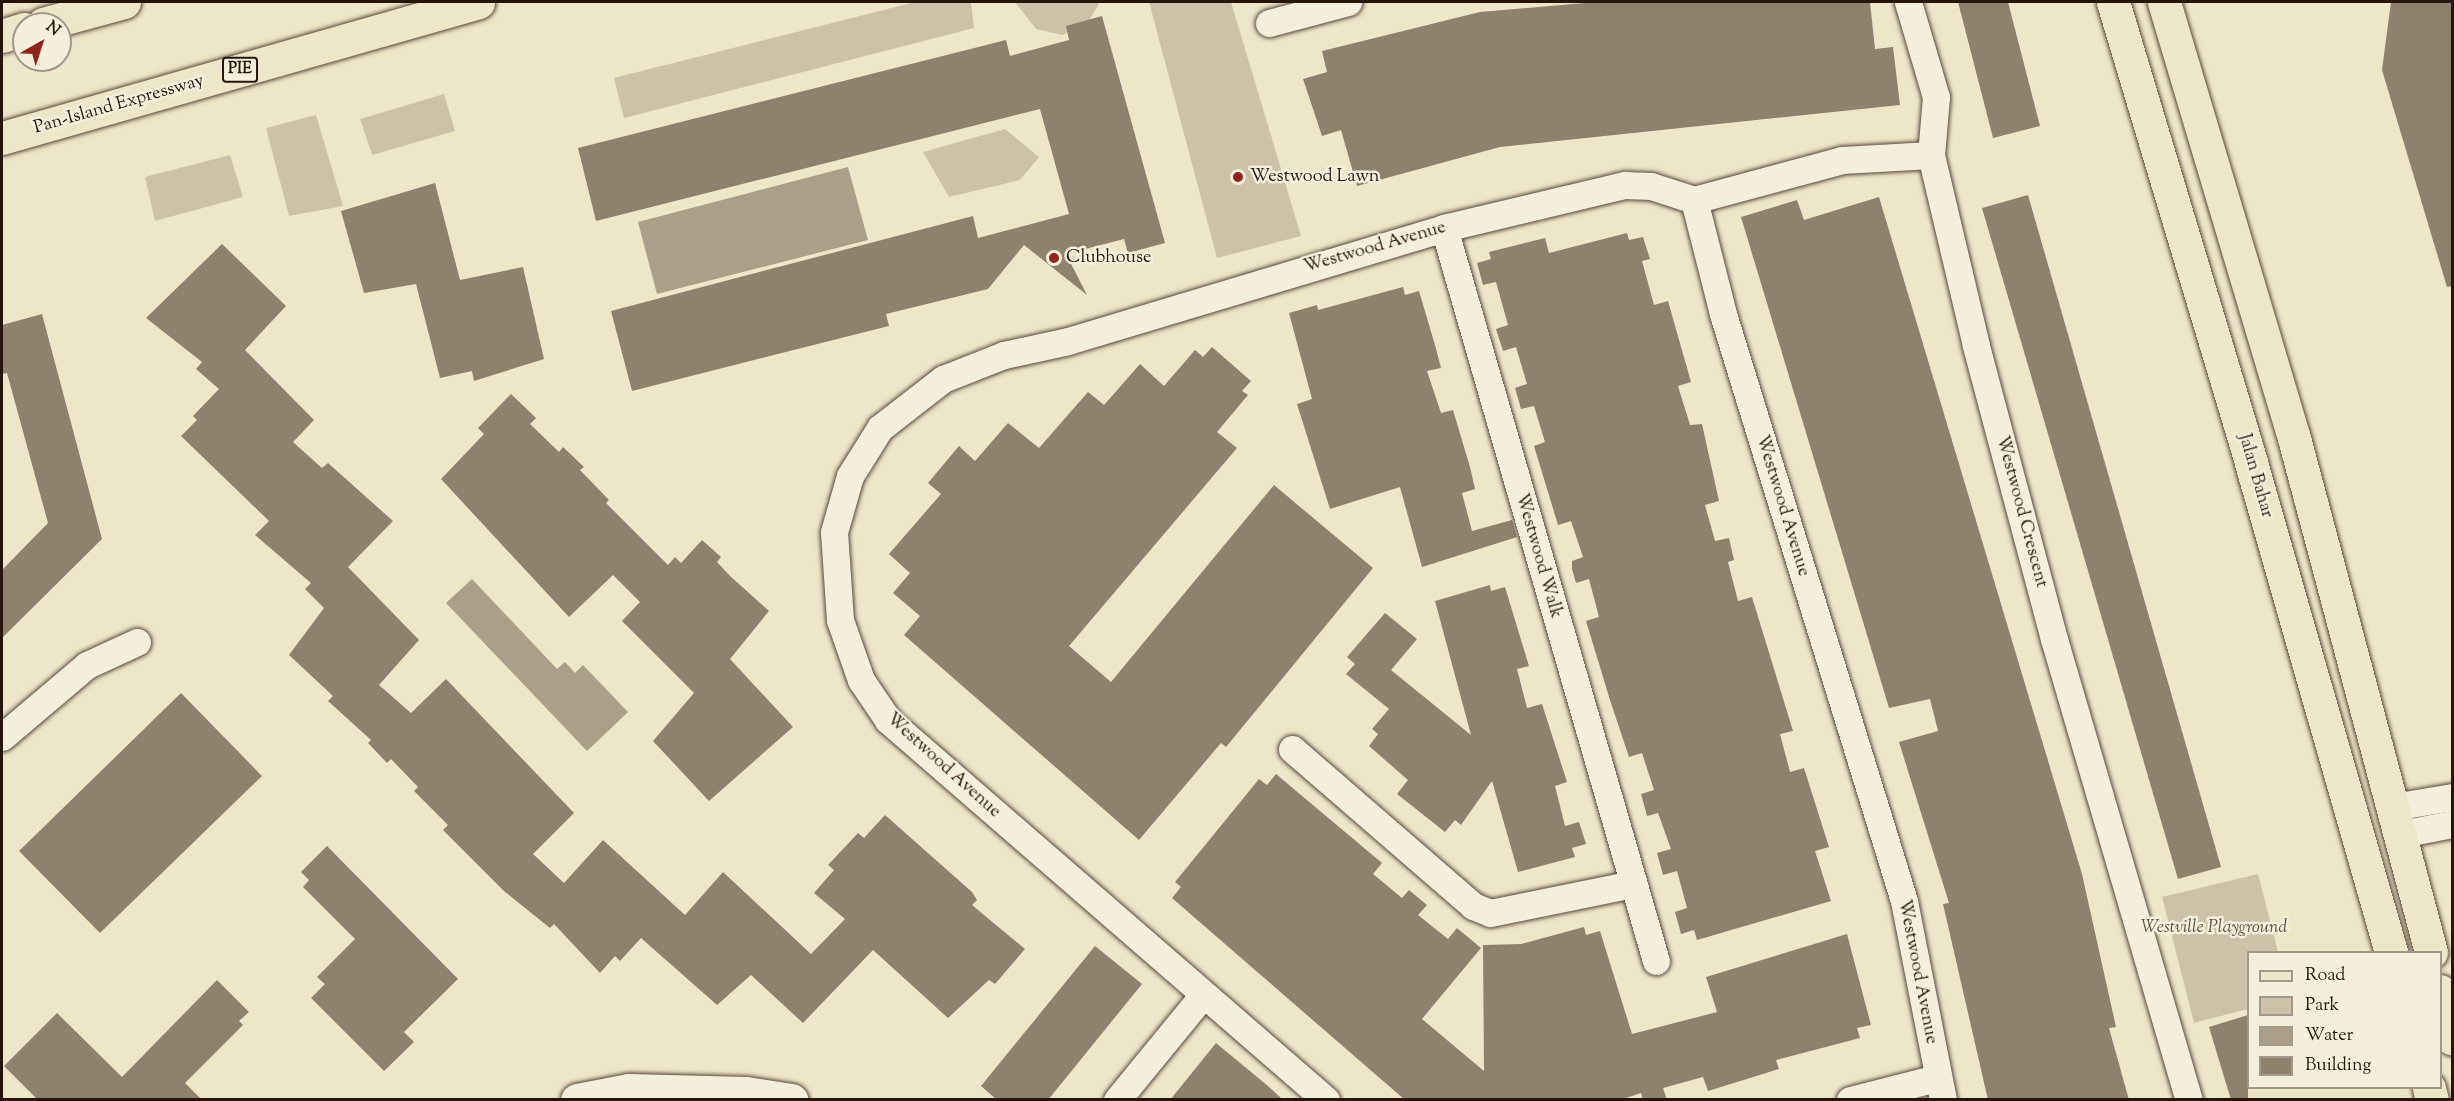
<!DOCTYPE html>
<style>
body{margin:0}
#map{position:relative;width:2454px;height:1101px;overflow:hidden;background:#eee6c9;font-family:"Sorts Mill Goudy",serif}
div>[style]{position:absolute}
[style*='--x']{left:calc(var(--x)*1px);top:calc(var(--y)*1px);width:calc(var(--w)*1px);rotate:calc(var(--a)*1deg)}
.green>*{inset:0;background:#ccc2a9}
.water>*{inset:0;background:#aa9f89}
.building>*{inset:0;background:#8e826f}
.roads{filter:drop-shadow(0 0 2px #58493c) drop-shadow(0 0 2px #58493c)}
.minor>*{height:27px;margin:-13.5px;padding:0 13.5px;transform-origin:13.5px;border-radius:13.5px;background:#f4efdc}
.tertiary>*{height:33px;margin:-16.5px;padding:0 16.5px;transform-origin:16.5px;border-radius:16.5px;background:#f4efdc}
.primary>*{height:33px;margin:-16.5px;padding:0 16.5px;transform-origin:16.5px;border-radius:16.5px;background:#eee6c9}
.motorway>*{height:33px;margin:-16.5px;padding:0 16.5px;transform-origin:16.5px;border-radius:16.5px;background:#eee6c9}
.dots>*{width:16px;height:16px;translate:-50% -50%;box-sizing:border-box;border:3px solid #f4efdc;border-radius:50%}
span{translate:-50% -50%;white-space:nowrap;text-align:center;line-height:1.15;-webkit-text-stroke:5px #f4efdc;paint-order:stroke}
.shield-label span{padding:2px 4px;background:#f4efdc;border:2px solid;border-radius:4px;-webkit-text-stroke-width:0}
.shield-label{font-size:16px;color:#26150d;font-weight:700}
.street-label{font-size:18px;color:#26150d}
.poi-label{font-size:18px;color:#26150d}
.left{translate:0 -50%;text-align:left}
.park-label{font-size:18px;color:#605244;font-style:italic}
.frame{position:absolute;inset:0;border:3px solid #26150d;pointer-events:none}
.legend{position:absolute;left:2247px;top:951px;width:195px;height:138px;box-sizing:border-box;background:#f4efdc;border:2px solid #a29889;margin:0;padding:8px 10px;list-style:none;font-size:18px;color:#26150d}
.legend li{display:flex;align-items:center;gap:12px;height:30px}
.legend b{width:30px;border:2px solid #a29889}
.north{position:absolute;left:12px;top:12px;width:60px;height:60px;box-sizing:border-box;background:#f4efdc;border:2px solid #a29889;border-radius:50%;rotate:39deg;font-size:16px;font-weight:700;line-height:24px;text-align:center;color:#26150d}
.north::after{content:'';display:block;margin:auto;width:21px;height:27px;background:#8f2418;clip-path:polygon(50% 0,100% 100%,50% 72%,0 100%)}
</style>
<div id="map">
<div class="green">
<i style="clip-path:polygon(915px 2px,971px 2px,974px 28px,624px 118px,614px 78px)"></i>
<i style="clip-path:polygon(1015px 2px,1100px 2px,1087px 24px,1062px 35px,1036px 29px)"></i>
<i style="clip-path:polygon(1149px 2px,1231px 2px,1301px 236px,1217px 258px)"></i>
<i style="clip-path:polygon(444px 94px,455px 131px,372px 155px,360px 119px)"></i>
<i style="clip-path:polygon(316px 115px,343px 206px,289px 216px,266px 128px)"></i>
<i style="clip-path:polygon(1005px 129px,1039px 157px,1020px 180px,949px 197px,923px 152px)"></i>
<i style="clip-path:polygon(230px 155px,243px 197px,155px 221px,145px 177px)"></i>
<i style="clip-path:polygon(2258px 874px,2278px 952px,2248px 952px,2248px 1009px,2194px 1023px,2162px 897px)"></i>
</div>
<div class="water">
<i style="clip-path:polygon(848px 167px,868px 240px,657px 294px,638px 222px)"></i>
<i style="clip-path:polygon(472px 579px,557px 669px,565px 662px,575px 673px,583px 665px,628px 712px,587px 751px,446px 603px)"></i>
</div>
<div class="building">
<i style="clip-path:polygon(1596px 2px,1870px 2px,1875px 49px,1893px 47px,1900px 105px,1500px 147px,1357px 186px,1341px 130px,1322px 136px,1303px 79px,1327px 72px,1322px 51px,1480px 12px)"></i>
<i style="clip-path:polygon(1958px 2px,2008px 2px,2040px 126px,1993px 138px)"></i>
<i style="clip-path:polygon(2391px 2px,2452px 2px,2452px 286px,2447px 287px,2382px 70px)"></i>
<i style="clip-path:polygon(1102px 16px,1165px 243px,1128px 253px,1124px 239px,1066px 254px,1087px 295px,1024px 245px,988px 289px,886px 314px,889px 326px,632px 391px,611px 311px,973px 216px,978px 238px,1069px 214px,1040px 109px,596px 221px,578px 148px,1006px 40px,1010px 56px,1069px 40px,1066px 26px)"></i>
<i style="clip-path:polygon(435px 183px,460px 280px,523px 267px,544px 359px,474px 381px,472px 371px,440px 378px,416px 284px,364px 293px,341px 211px)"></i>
<i style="clip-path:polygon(2028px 195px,2221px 867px,2178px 879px,1982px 208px)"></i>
<i style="clip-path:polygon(1879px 197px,2082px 874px,2116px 1027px,2109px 1028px,2129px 1100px,1988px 1100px,1943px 904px,1949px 903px,1899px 742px,1938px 731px,1930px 699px,1889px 708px,1741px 217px,1797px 200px,1804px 220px)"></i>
<i style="clip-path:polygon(1627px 233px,1629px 240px,1643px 237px,1650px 259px,1642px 261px,1654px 305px,1668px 301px,1691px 382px,1678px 386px,1690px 425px,1702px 424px,1719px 501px,1705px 505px,1715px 541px,1729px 538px,1734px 560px,1728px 562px,1738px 601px,1752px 597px,1793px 731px,1780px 734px,1790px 772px,1804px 768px,1829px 847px,1815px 851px,1831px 901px,1697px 940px,1694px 930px,1681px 934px,1675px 912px,1687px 908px,1677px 871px,1663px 875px,1657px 853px,1671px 849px,1658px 813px,1647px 816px,1641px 794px,1654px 790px,1642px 753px,1629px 757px,1610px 700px,1586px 621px,1599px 617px,1589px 579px,1576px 583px,1572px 569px,1572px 561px,1583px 557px,1571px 521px,1558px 525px,1534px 446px,1545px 442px,1534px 406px,1521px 409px,1515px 388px,1527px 384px,1516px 347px,1503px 351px,1496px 329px,1508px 325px,1496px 282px,1483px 285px,1477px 263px,1491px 259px,1489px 252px,1545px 238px,1549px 253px)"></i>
<i style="clip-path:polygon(222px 244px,286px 306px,245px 350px,314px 420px,293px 442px,322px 468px,328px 463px,393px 521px,348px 567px,419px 640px,379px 685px,411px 713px,446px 679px,574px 813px,533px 854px,564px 883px,603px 840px,685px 915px,723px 872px,811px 954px,845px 919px,814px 893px,834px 870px,828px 865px,858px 833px,864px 838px,885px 815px,972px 892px,977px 900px,972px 905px,1025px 949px,995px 984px,989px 980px,948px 1018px,873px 950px,803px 1023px,751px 975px,717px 1005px,641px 938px,620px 961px,615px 956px,600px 973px,554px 924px,550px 928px,504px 891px,443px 830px,448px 825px,414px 791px,418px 787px,391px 759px,387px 763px,368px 743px,371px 740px,328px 701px,333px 696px,289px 655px,324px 608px,305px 589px,311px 583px,255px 535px,269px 521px,181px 436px,197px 420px,193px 416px,219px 389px,196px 369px,202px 362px,146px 318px)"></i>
<i style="clip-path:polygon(1403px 287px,1405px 295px,1419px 291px,1435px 345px,1441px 368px,1427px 371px,1441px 413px,1453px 410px,1470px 467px,1475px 489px,1462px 493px,1472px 531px,1512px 520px,1517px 537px,1422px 567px,1400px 487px,1330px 509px,1297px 404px,1312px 399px,1289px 313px,1317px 305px,1318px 310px)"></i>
<i style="clip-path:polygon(42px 314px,102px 539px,2px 638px,2px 570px,48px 523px,7px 373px,2px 374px,2px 325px)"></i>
<i style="clip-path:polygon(1212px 347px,1251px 381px,1242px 391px,1248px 395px,1217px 432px,1237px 448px,1069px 646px,1111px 682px,1274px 485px,1373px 568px,1226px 747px,1221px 743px,1139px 840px,904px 635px,920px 616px,893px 593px,910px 573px,889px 554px,941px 494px,928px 483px,959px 446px,975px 461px,1008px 423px,1039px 448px,1088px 392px,1104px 405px,1140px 364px,1164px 386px,1195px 350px,1203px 357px)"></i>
<i style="clip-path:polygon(511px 394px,536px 418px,530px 424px,559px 452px,563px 447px,584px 467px,580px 470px,609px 500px,606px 503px,668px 565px,675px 557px,681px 563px,702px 540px,721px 557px,717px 562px,730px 576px,769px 611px,730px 659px,793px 727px,709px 801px,653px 741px,694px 693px,622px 621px,640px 602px,613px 575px,569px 617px,441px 479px,484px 434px,478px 428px)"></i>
<i style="clip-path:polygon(1490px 585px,1491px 591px,1505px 587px,1529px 666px,1517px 669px,1527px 708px,1542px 704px,1567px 782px,1555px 786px,1565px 826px,1579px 822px,1586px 844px,1572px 848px,1575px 857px,1518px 872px,1492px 781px,1461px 825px,1455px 820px,1445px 832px,1397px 794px,1408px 780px,1369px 746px,1378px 734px,1372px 729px,1389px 709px,1346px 674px,1355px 664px,1347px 657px,1385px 613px,1417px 639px,1391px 670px,1471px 735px,1435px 601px)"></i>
<i style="clip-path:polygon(181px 693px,262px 776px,100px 933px,19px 851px)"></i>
<i style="clip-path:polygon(1276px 774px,1382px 863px,1373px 874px,1402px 898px,1409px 890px,1427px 905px,1418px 915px,1448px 939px,1457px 928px,1481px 948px,1422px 1019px,1484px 1071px,1483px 945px,1521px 944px,1584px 927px,1586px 935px,1600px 931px,1632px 1034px,1717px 1012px,1706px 977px,1847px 934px,1871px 1025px,1857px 1028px,1860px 1038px,1776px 1060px,1779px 1069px,1708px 1091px,1703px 1077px,1663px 1088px,1667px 1100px,1643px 1100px,1641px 1093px,1620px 1100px,1405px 1100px,1172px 898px,1181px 887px,1175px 882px,1259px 779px,1267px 785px)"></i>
<i style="clip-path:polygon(327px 846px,458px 979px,404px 1032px,414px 1042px,384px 1071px,311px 998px,325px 984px,317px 977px,355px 939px,303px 887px,309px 880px,301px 872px)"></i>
<i style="clip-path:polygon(1095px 946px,1142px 984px,1048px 1100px,997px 1100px,981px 1086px)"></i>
<i style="clip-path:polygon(217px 980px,249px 1012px,239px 1021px,243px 1025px,185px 1083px,202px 1100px,38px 1100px,4px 1066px,57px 1013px,122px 1077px)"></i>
<i style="clip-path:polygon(2248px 1015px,2248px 1100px,2231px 1100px,2209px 1027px)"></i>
<i style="clip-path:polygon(1216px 1043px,1268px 1086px,1283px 1100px,1170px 1100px)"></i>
</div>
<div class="roads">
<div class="minor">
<i style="--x:1908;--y:2;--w:99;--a:73.6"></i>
<i style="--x:1936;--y:97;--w:58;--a:94.9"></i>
<i style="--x:1931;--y:155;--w:196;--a:76.7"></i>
<i style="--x:1976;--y:346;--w:303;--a:75.1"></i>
<i style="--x:2054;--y:639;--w:480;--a:73.7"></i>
<i style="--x:1269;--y:23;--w:82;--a:-14.9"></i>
<i style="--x:1694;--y:200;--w:118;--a:75.7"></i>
<i style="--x:1723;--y:314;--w:614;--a:72.86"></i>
<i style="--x:1904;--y:901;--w:203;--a:78.9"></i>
<i style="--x:1694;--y:200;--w:153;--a:-15.1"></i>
<i style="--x:1842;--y:160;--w:89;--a:-3.2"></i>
<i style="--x:1444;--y:228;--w:763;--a:73.87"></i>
<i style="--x:2;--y:737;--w:111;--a:-40.3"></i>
<i style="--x:87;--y:665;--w:55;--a:-24.7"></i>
<i style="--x:1292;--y:749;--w:240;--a:40.9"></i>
<i style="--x:1473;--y:906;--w:18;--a:22"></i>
<i style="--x:1490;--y:913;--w:146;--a:-11.5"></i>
<i style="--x:2393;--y:807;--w:60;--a:-9.6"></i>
<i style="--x:2401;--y:834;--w:52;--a:-11.1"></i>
<i style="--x:1117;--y:1100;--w:136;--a:-50.7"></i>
<i style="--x:1326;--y:1100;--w:580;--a:-139.06"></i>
<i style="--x:888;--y:720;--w:48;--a:-124"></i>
<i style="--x:861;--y:680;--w:64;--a:-109.3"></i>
<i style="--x:840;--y:620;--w:88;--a:-93.9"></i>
<i style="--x:834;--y:532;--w:58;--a:-74.1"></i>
<i style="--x:850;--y:476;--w:57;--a:-58"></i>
<i style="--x:880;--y:428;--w:80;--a:-37.9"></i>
<i style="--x:943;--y:379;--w:66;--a:-21.5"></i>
<i style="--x:1004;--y:355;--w:66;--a:-12.3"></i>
<i style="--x:1068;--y:341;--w:393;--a:-16.7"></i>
<i style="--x:1444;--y:228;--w:186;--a:-13.4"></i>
<i style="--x:1625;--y:185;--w:26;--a:2"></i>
<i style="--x:1651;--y:186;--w:45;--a:18"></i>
<i style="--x:1850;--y:1100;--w:90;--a:-14.2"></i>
</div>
<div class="tertiary">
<i style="--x:577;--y:1100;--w:53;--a:-10.9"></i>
<i style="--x:629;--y:1090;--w:117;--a:1.5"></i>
<i style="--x:746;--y:1093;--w:46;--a:8.8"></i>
</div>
<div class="primary">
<i style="--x:2113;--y:2;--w:481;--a:73.3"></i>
<i style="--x:2251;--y:463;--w:509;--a:74.02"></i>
<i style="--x:2164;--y:2;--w:455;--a:73.4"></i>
<i style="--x:2294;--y:438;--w:532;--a:75.08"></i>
<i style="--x:2440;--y:991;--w:49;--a:75.7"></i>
<i style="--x:2429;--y:1088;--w:12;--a:76"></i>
</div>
<div class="motorway">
<i style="--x:43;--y:24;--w:84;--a:-15.2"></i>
<i style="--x:2;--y:36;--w:23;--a:-18"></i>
<i style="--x:2;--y:138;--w:495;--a:-15.9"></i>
</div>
</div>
<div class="dots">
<i style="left:1238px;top:177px;background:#8f2418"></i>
<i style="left:1054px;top:258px;background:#8f2418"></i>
</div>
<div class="shield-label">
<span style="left:240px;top:70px">PIE</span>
</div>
<div class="street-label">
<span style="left:119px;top:105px;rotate:-16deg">Pan-Island Expressway</span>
<span style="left:1375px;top:248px;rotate:-16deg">Westwood Avenue</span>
<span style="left:2255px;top:476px;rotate:74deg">Jalan Bahar</span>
<span style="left:1782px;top:506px;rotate:73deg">Westwood Avenue</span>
<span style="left:2021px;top:512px;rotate:75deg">Westwood Crescent</span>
<span style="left:1538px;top:556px;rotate:74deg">Westwood Walk</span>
<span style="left:943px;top:766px;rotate:42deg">Westwood Avenue</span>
<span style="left:1917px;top:972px;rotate:79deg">Westwood Avenue</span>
</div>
<div class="poi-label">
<span class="left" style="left:1250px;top:177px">Westwood Lawn</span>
<span class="left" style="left:1066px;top:258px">Clubhouse</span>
</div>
<div class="park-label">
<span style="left:2214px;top:928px">Westville Playground</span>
</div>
<div class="frame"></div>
<ul class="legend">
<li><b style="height:8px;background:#eee6c9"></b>Road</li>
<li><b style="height:16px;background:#ccc2a9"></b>Park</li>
<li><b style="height:16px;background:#aa9f89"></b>Water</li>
<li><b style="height:16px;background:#8e826f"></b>Building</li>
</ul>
<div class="north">N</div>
</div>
